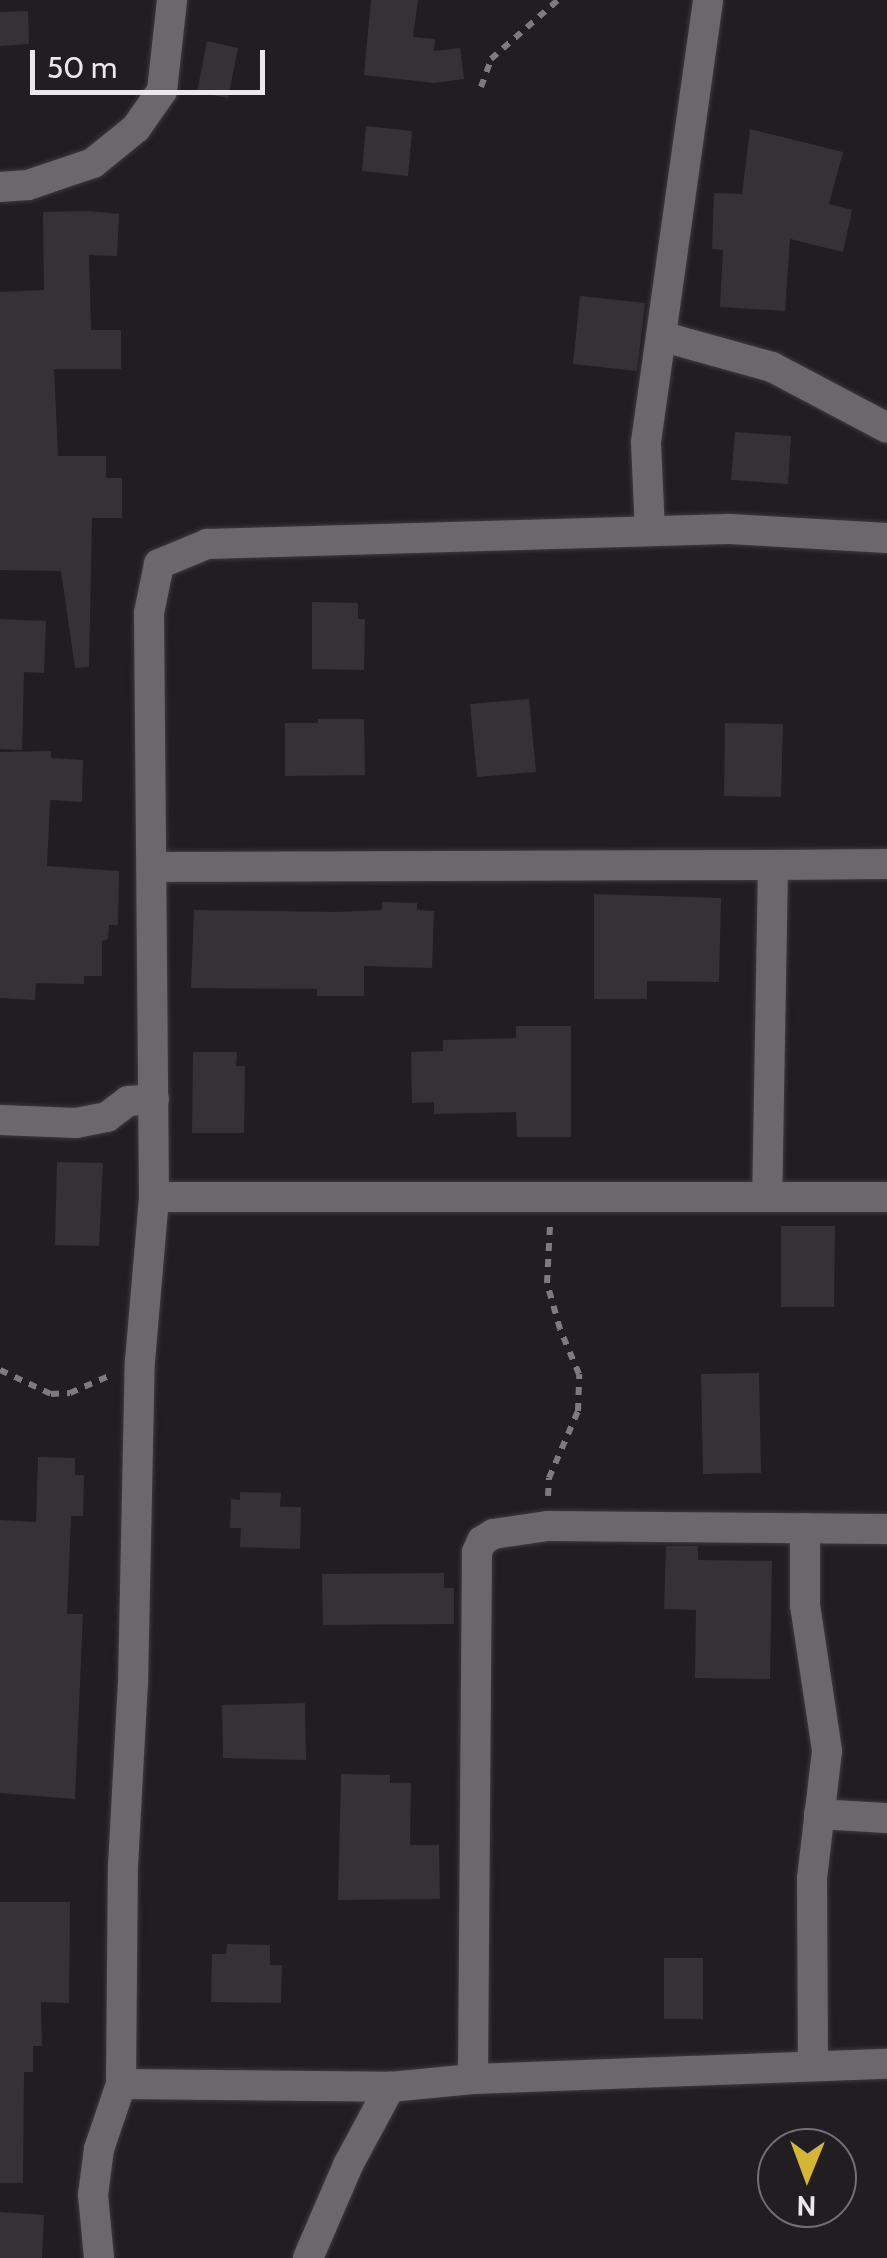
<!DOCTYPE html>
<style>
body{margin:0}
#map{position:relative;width:887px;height:2258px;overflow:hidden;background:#211e22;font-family:Cabin,sans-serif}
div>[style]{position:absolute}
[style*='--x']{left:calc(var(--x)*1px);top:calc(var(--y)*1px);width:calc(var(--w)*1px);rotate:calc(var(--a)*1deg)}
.building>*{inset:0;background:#353236}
.path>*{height:6px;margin-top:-3px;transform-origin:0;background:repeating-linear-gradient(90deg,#7d7b7e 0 8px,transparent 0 16px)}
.roads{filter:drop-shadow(0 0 2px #3c393c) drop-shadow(0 0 2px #3c393c)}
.street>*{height:30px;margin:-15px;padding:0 15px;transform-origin:15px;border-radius:15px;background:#6b686c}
span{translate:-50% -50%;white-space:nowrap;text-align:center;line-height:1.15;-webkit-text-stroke:8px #211e22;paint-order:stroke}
.north{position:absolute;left:757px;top:2128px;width:100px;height:100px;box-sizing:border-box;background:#211e22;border:2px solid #716f72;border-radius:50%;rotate:181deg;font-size:28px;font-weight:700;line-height:40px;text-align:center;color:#eae8ea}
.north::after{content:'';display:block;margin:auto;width:35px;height:45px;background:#d5b534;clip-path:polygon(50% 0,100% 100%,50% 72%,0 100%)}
.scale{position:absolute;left:30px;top:50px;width:235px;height:45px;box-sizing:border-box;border:5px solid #eae8ea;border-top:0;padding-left:12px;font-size:30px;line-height:35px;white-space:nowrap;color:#eae8ea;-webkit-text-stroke:8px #211e22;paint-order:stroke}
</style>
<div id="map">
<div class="building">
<i style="clip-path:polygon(371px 0,418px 0,413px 37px,435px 39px,434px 51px,460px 48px,464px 79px,434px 83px,364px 75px)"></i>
<i style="clip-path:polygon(28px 11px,29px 44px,0 46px,0 12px)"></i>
<i style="clip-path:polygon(207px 41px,238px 48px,228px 98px,197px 92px)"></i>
<i style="clip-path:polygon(366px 126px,412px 131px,408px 176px,362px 171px)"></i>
<i style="clip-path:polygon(750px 129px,843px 152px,829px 204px,852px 210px,843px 252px,790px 239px,785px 311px,720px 307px,723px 250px,712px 249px,714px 193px,742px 194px)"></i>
<i style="clip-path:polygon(89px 211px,119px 214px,117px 256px,89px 255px,91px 330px,121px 330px,121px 369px,54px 369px,58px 456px,106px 456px,106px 478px,122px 478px,122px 518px,92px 518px,89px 667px,75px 668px,61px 571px,0 570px,0 292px,44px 290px,43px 212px)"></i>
<i style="clip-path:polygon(580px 296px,645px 303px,637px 371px,573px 364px)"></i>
<i style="clip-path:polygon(735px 432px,791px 436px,788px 484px,731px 480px)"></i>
<i style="clip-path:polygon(312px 602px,358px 603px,358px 619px,365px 619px,364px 670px,312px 669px)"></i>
<i style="clip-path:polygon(0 619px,46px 621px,44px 673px,24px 672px,22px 750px,0 749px)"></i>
<i style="clip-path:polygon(529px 699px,536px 772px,477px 777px,470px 704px)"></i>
<i style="clip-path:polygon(318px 719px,364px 719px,365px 775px,285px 776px,285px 723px,318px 723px)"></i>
<i style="clip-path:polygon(725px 723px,783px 724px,781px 797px,724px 796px)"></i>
<i style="clip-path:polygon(51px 751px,51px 758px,83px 760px,82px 802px,50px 800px,47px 866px,119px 871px,118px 925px,109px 925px,108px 939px,102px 941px,102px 976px,84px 976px,84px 984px,36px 983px,35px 1000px,0 998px,0 752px)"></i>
<i style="clip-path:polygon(594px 894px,721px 898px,719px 982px,647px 981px,647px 999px,594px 999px)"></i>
<i style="clip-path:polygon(382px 902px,417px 903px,417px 910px,434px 911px,432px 968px,364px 966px,364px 996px,317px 996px,317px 989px,191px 988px,194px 910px,336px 912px,382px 910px)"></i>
<i style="clip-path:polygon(516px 1026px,571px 1026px,571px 1137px,517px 1137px,516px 1112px,434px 1114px,434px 1102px,412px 1103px,411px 1052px,443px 1051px,443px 1040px,516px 1038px)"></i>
<i style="clip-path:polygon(193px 1052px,237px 1052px,236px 1066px,245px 1066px,244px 1133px,192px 1133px)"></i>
<i style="clip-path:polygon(57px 1162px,103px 1163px,99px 1246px,55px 1245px)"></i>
<i style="clip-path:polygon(781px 1226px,835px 1226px,834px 1307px,781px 1307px)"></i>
<i style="clip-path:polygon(759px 1373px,761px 1473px,703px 1474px,701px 1374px)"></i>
<i style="clip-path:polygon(38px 1457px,75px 1458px,75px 1475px,84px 1475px,83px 1516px,71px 1516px,67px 1614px,83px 1614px,75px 1799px,0 1793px,0 1520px,36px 1522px)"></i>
<i style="clip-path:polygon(240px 1492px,281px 1493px,280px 1507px,301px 1507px,300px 1549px,240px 1547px,241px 1528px,230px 1528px,231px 1499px,240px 1500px)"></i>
<i style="clip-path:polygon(666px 1546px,698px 1546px,698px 1560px,772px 1561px,770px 1679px,695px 1678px,696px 1610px,664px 1609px)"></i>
<i style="clip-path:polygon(444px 1573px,444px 1588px,454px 1588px,454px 1624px,323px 1625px,322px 1574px)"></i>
<i style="clip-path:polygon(305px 1703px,306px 1760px,223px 1758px,222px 1705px)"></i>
<i style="clip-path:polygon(341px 1774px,390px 1775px,390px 1783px,411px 1783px,410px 1845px,439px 1845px,440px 1899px,338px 1900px)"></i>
<i style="clip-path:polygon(0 1902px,70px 1902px,69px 2003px,41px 2002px,42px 2046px,33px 2046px,33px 2072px,24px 2072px,23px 2183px,0 2183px)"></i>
<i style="clip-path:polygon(227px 1944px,270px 1945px,270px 1965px,282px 1965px,281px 2003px,211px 2002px,212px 1954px,226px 1954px)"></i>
<i style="clip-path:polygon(664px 1958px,703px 1958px,703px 2019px,664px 2019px)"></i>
<i style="clip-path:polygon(0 2212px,44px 2215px,42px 2258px,0 2258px)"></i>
</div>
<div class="path">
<i style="--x:481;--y:87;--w:30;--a:-70"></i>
<i style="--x:491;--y:59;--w:89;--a:-41.4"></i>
<i style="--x:0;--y:1370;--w:56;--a:25.2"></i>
<i style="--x:51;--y:1394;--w:19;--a:-3"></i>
<i style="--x:70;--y:1393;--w:43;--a:-23.6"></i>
<i style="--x:548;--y:1496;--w:18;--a:-87"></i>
<i style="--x:549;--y:1478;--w:73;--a:-66.6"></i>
<i style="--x:578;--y:1411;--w:37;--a:-88"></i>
<i style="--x:579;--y:1374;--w:49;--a:-112.9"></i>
<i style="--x:560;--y:1329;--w:48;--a:-105.8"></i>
<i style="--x:547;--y:1283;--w:57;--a:-87"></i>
</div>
<div class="roads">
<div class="street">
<i style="--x:0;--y:187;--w:28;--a:-4"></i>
<i style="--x:28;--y:185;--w:69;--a:-18.7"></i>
<i style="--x:93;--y:163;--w:55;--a:-39.1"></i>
<i style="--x:136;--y:128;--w:45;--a:-54.9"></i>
<i style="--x:162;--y:91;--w:92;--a:-83.7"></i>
<i style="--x:664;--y:337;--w:112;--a:15.5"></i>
<i style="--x:772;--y:367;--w:130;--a:27.9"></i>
<i style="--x:650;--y:531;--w:89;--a:-92.6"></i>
<i style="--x:646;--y:442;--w:446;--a:-82"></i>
<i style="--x:773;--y:865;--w:114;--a:-0.5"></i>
<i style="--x:154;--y:867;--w:619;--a:-0.19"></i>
<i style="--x:773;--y:865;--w:332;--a:91"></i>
<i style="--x:0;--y:1120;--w:76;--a:2.3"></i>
<i style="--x:76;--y:1123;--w:32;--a:-11"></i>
<i style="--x:107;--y:1117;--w:26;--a:-37"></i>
<i style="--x:128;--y:1101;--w:26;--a:-4"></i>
<i style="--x:154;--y:1197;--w:733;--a:0"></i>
<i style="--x:805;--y:1528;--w:77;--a:90"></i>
<i style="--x:805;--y:1605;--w:148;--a:81.4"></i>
<i style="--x:827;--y:1751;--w:129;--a:96.7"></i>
<i style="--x:812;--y:1879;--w:187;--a:89.7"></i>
<i style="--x:819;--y:1814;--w:68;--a:3.4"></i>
<i style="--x:473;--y:2079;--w:527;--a:-89.57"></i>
<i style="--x:477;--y:1552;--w:12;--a:-66"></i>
<i style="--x:482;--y:1541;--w:13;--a:-32"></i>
<i style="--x:493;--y:1534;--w:56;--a:-8.3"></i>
<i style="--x:548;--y:1526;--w:339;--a:0.5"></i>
<i style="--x:121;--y:2084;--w:269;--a:0.6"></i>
<i style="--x:390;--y:2087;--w:83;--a:-5.5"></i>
<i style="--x:473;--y:2079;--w:414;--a:-2.1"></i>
<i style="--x:99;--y:2258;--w:63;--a:-95.4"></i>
<i style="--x:93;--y:2195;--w:46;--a:-82.6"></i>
<i style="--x:99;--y:2149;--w:69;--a:-71.3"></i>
<i style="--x:121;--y:2084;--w:218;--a:-89.5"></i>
<i style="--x:123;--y:1866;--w:182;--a:-86.9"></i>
<i style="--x:133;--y:1684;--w:323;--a:-88.8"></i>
<i style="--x:140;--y:1361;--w:165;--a:-85.1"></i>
<i style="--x:154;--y:1197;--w:584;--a:-90.49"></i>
<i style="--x:149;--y:613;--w:50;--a:-78.5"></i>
<i style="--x:159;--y:564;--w:52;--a:-22.6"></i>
<i style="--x:207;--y:544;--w:523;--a:-1.64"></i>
<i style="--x:730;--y:529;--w:157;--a:3.3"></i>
<i style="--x:308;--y:2258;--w:101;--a:-66.7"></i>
<i style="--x:348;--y:2165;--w:89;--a:-61.7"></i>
</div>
</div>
<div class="north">N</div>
<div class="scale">50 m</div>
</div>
